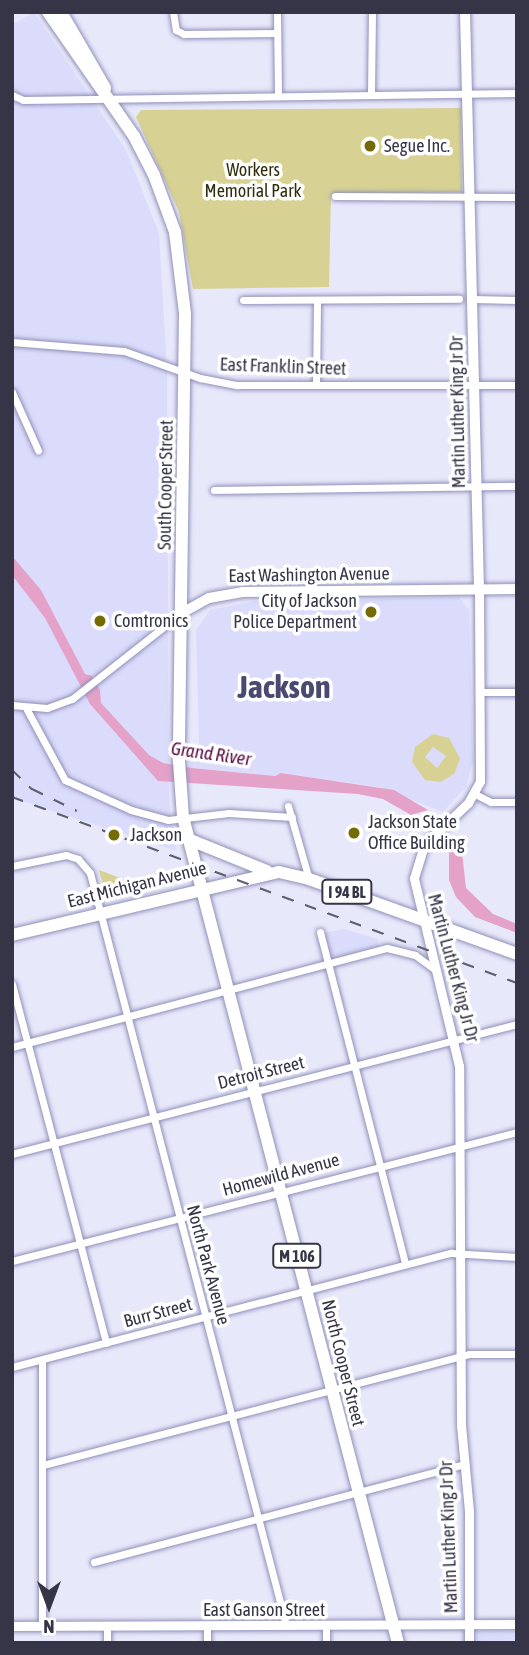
<!DOCTYPE html>
<style>
body{margin:0}
#map{position:relative;width:529px;height:1655px;overflow:hidden;background:#e7e8fa;font-family:"Asap Condensed",sans-serif}
div>[style]{position:absolute}
[style*='--x']{left:calc(var(--x)*1px);top:calc(var(--y)*1px);width:calc(var(--w)*1px);rotate:calc(var(--a)*1deg)}
.built>*{inset:0;background:#dbdcfb}
.green>*{inset:0;background:#d7d293}
.water>*{inset:0;background:#e4a2c8}
.roads{filter:drop-shadow(0 0 2px #9090ba) drop-shadow(0 0 2px #9090ba)}
.minor>*{height:7px;margin:-3.5px;padding:0 3.5px;transform-origin:3.5px;border-radius:3.5px;background:#fff}
.tertiary>*{height:9px;margin:-4.5px;padding:0 4.5px;transform-origin:4.5px;border-radius:4.5px;background:#fff}
.secondary>*{height:10px;margin:-5px;padding:0 5px;transform-origin:5px;border-radius:5px;background:#fff}
.primary>*{height:12px;margin:-6px;padding:0 6px;transform-origin:6px;border-radius:6px;background:#fff}
.rail>*{height:2px;margin-top:-1px;transform-origin:0;background:repeating-linear-gradient(90deg,#5e5e70 0 12px,transparent 0 24px)}
.dots>*{width:19px;height:19px;translate:-50% -50%;box-sizing:border-box;border:4px solid #fff;border-radius:50%}
span{translate:-50% -50%;white-space:nowrap;text-align:center;line-height:1.15;-webkit-text-stroke:7px #fff;paint-order:stroke}
.shield-label span{padding:2px 5px;background:#fff;border:2px solid;border-radius:5px;-webkit-text-stroke-width:0}
.shield-label{font-size:16px;color:#353547;font-weight:700}
.poi-label{font-size:18px;color:#353547}
.left{translate:0 -50%;text-align:left}
.right{translate:-100% -50%;text-align:right}
.park-label{font-size:18px;color:#312e0e}
.street-label{font-size:18px;color:#353547}
.water-label{font-size:19px;color:#5a0d42;font-style:italic}
.town-label{font-size:32px;color:#4a496f;font-weight:700}
.frame{position:absolute;inset:0;border:14px solid #353547;pointer-events:none}
.north{position:absolute;left:14px;top:1571px;width:70px;height:70px;-webkit-text-stroke:5px #fff;paint-order:stroke;rotate:180deg;font-size:19px;font-weight:700;line-height:28px;text-align:center;color:#353547}
.north::after{content:'';display:block;margin:auto;width:24px;height:32px;background:#353547;clip-path:polygon(50% 0,100% 100%,50% 72%,0 100%)}
</style>
<div id="map">
<div class="built">
<i style="clip-path:polygon(34px 12px,126px 150px,159px 233px,167px 371px,169px 803px,177px 851px,12px 798px,12px 25px)"></i>
<i style="clip-path:polygon(459px 597px,469px 610px,473px 760px,466px 787px,443px 812px,379px 787px,281px 773px,275px 776px,189px 768px,193px 747px,199px 744px,196px 630px,210px 610px,254px 601px)"></i>
<i style="clip-path:polygon(344px 929px,378px 939px,378px 949px,331px 961px,324px 933px)"></i>
<i style="clip-path:polygon(477px 1631px,517px 1631px,517px 1643px,477px 1643px)"></i>
</div>
<div class="green">
<i style="clip-path:polygon(461px 108px,462px 192px,331px 194px,329px 287px,193px 289px,179px 212px,136px 117px,141px 110px)"></i>
<i style="clip-path:polygon(evenodd,433px 734px,449px 738px,460px 758px,455px 773px,441px 782px,425px 780px,412px 762px,415px 747px,433px 734px,433px 747px,446px 756px,437px 768px,425px 757px,433px 747px)"></i>
<i style="clip-path:polygon(99px 870px,136px 884px,135px 888px,106px 896px)"></i>
</div>
<div class="water">
<i style="clip-path:polygon(12px 556px,41px 590px,85px 674px,92px 676px,100px 690px,101px 703px,149px 755px,163px 763px,192px 768px,275px 776px,281px 773px,394px 790px,428px 810px,411px 815px,383px 799px,358px 794px,158px 781px,90px 704px,45px 618px,12px 575px)"></i>
<i style="clip-path:polygon(453px 836px,462px 852px,466px 888px,493px 914px,517px 924px,517px 933px,475px 917px,456px 897px,449px 880px,449px 853px,440px 840px)"></i>
</div>
<div class="roads">
<div class="minor">
<i style="--x:173;--y:12;--w:18;--a:81"></i>
<i style="--x:176;--y:30;--w:9;--a:27"></i>
<i style="--x:184;--y:34;--w:93;--a:-0.6"></i>
<i style="--x:277;--y:12;--w:84;--a:89.3"></i>
<i style="--x:371;--y:94;--w:82;--a:-89.3"></i>
<i style="--x:12;--y:95;--w:12;--a:24"></i>
<i style="--x:23;--y:100;--w:494;--a:-0.8"></i>
<i style="--x:335;--y:196;--w:182;--a:0.3"></i>
<i style="--x:473;--y:299;--w:44;--a:1.3"></i>
<i style="--x:243;--y:300;--w:216;--a:-0.3"></i>
<i style="--x:12;--y:342;--w:112;--a:4.6"></i>
<i style="--x:124;--y:351;--w:81;--a:19.6"></i>
<i style="--x:200;--y:378;--w:38;--a:11"></i>
<i style="--x:237;--y:385;--w:280;--a:0"></i>
<i style="--x:316;--y:385;--w:84;--a:-89.3"></i>
<i style="--x:12;--y:392;--w:64;--a:65.9"></i>
<i style="--x:214;--y:490;--w:303;--a:-0.8"></i>
<i style="--x:481;--y:692;--w:36;--a:0"></i>
<i style="--x:12;--y:705;--w:35;--a:5"></i>
<i style="--x:47;--y:708;--w:27;--a:-20"></i>
<i style="--x:72;--y:699;--w:137;--a:-38.2"></i>
<i style="--x:26;--y:708;--w:82;--a:61.6"></i>
<i style="--x:65;--y:780;--w:72;--a:24.4"></i>
<i style="--x:131;--y:810;--w:38;--a:15"></i>
<i style="--x:168;--y:820;--w:61;--a:-6.5"></i>
<i style="--x:229;--y:813;--w:63;--a:3.6"></i>
<i style="--x:475;--y:794;--w:18;--a:27"></i>
<i style="--x:491;--y:802;--w:26;--a:0"></i>
<i style="--x:288;--y:806;--w:76;--a:74"></i>
<i style="--x:12;--y:866;--w:55;--a:-11.5"></i>
<i style="--x:66;--y:855;--w:13;--a:18"></i>
<i style="--x:78;--y:859;--w:18;--a:49"></i>
<i style="--x:90;--y:873;--w:777;--a:75.39"></i>
<i style="--x:320;--y:932;--w:343;--a:75.6"></i>
<i style="--x:12;--y:984;--w:371;--a:75.3"></i>
<i style="--x:12;--y:1047;--w:388;--a:-14.8"></i>
<i style="--x:387;--y:948;--w:29;--a:14"></i>
<i style="--x:415;--y:955;--w:27;--a:36"></i>
<i style="--x:12;--y:1154;--w:521;--a:-14.44"></i>
<i style="--x:12;--y:1261;--w:521;--a:-14.33"></i>
<i style="--x:12;--y:1367;--w:454;--a:-14.6"></i>
<i style="--x:451;--y:1253;--w:66;--a:3.5"></i>
<i style="--x:43;--y:1465;--w:440;--a:-14.6"></i>
<i style="--x:469;--y:1354;--w:48;--a:0"></i>
<i style="--x:94;--y:1562;--w:384;--a:-14.8"></i>
<i style="--x:42;--y:1626;--w:266;--a:-90"></i>
<i style="--x:107;--y:1626;--w:17;--a:90"></i>
<i style="--x:207;--y:1643;--w:18;--a:-90"></i>
<i style="--x:326;--y:1643;--w:18;--a:-90"></i>
</div>
<div class="tertiary">
<i style="--x:12;--y:1626;--w:505;--a:-0.23"></i>
<i style="--x:469;--y:1643;--w:132;--a:-90"></i>
<i style="--x:469;--y:1511;--w:86;--a:-95.3"></i>
<i style="--x:461;--y:1425;--w:359;--a:-90.3"></i>
<i style="--x:459;--y:1066;--w:193;--a:-103.5"></i>
<i style="--x:414;--y:878;--w:34;--a:-73"></i>
<i style="--x:424;--y:845;--w:61;--a:-43.7"></i>
<i style="--x:468;--y:803;--w:25;--a:-61"></i>
<i style="--x:480;--y:781;--w:192;--a:-90.3"></i>
</div>
<div class="secondary">
<i style="--x:465;--y:12;--w:577;--a:88.61"></i>
<i style="--x:180;--y:614;--w:33;--a:-29"></i>
<i style="--x:209;--y:598;--w:35;--a:-10"></i>
<i style="--x:243;--y:592;--w:274;--a:-0.6"></i>
</div>
<div class="primary">
<i style="--x:48;--y:12;--w:151;--a:55.3"></i>
<i style="--x:134;--y:136;--w:44;--a:62.9"></i>
<i style="--x:154;--y:175;--w:61;--a:69.8"></i>
<i style="--x:175;--y:232;--w:83;--a:83"></i>
<i style="--x:185;--y:314;--w:447;--a:90.8"></i>
<i style="--x:179;--y:761;--w:56;--a:85.9"></i>
<i style="--x:183;--y:817;--w:854;--a:75.41"></i>
<i style="--x:61;--y:12;--w:88;--a:59.9"></i>
<i style="--x:188;--y:839;--w:85;--a:22.1"></i>
<i style="--x:12;--y:935;--w:274;--a:-13.3"></i>
<i style="--x:279;--y:872;--w:31;--a:13"></i>
<i style="--x:309;--y:879;--w:221;--a:19.8"></i>
</div>
</div>
<div class="rail">
<i style="--x:12;--y:770;--w:28;--a:44"></i>
<i style="--x:32;--y:789;--w:50;--a:26.1"></i>
<i style="--x:12;--y:797;--w:538;--a:20.22"></i>
</div>
<div class="dots">
<i style="left:370px;top:146px;background:#746b05"></i>
<i style="left:371px;top:612px;background:#746b05"></i>
<i style="left:100px;top:621px;background:#746b05"></i>
<i style="left:354px;top:833px;background:#746b05"></i>
<i style="left:114px;top:835px;background:#746b05"></i>
</div>
<div class="shield-label">
<span style="left:347px;top:892px">I 94 BL</span>
<span style="left:297px;top:1256px">M 106</span>
</div>
<div class="poi-label">
<span class="left" style="left:384px;top:146px">Segue Inc.</span>
<span class="right" style="left:357px;top:612px">City of Jackson<br>Police Department</span>
<span class="left" style="left:114px;top:621px">Comtronics</span>
<span class="left" style="left:368px;top:833px">Jackson State<br>Office Building</span>
<span class="left" style="left:130px;top:835px">Jackson</span>
</div>
<div class="park-label">
<span style="left:253px;top:181px">Workers<br>Memorial Park</span>
</div>
<div class="street-label">
<span style="left:283px;top:367px;rotate:2deg">East Franklin Street</span>
<span style="left:458px;top:412px;rotate:-91deg">Martin Luther King Jr Dr</span>
<span style="left:166px;top:485px;rotate:-89deg">South Cooper Street</span>
<span style="left:309px;top:575px;rotate:-1deg">East Washington Avenue</span>
<span style="left:137px;top:885px;rotate:-14deg">East Michigan Avenue</span>
<span style="left:453px;top:968px;rotate:75deg">Martin Luther King Jr Dr</span>
<span style="left:261px;top:1073px;rotate:-14deg">Detroit Street</span>
<span style="left:281px;top:1175px;rotate:-15deg">Homewild Avenue</span>
<span style="left:208px;top:1265px;rotate:75deg">North Park Avenue</span>
<span style="left:158px;top:1313px;rotate:-15deg">Burr Street</span>
<span style="left:343px;top:1363px;rotate:76deg">North Cooper Street</span>
<span style="left:449px;top:1537px;rotate:-92deg">Martin Luther King Jr Dr</span>
<span style="left:264px;top:1610px">East Ganson Street</span>
</div>
<div class="water-label">
<span style="left:211px;top:754px;rotate:8deg">Grand River</span>
</div>
<div class="town-label">
<span style="left:284px;top:687px">Jackson</span>
</div>
<div class="frame"></div>
<div class="north">N</div>
</div>
